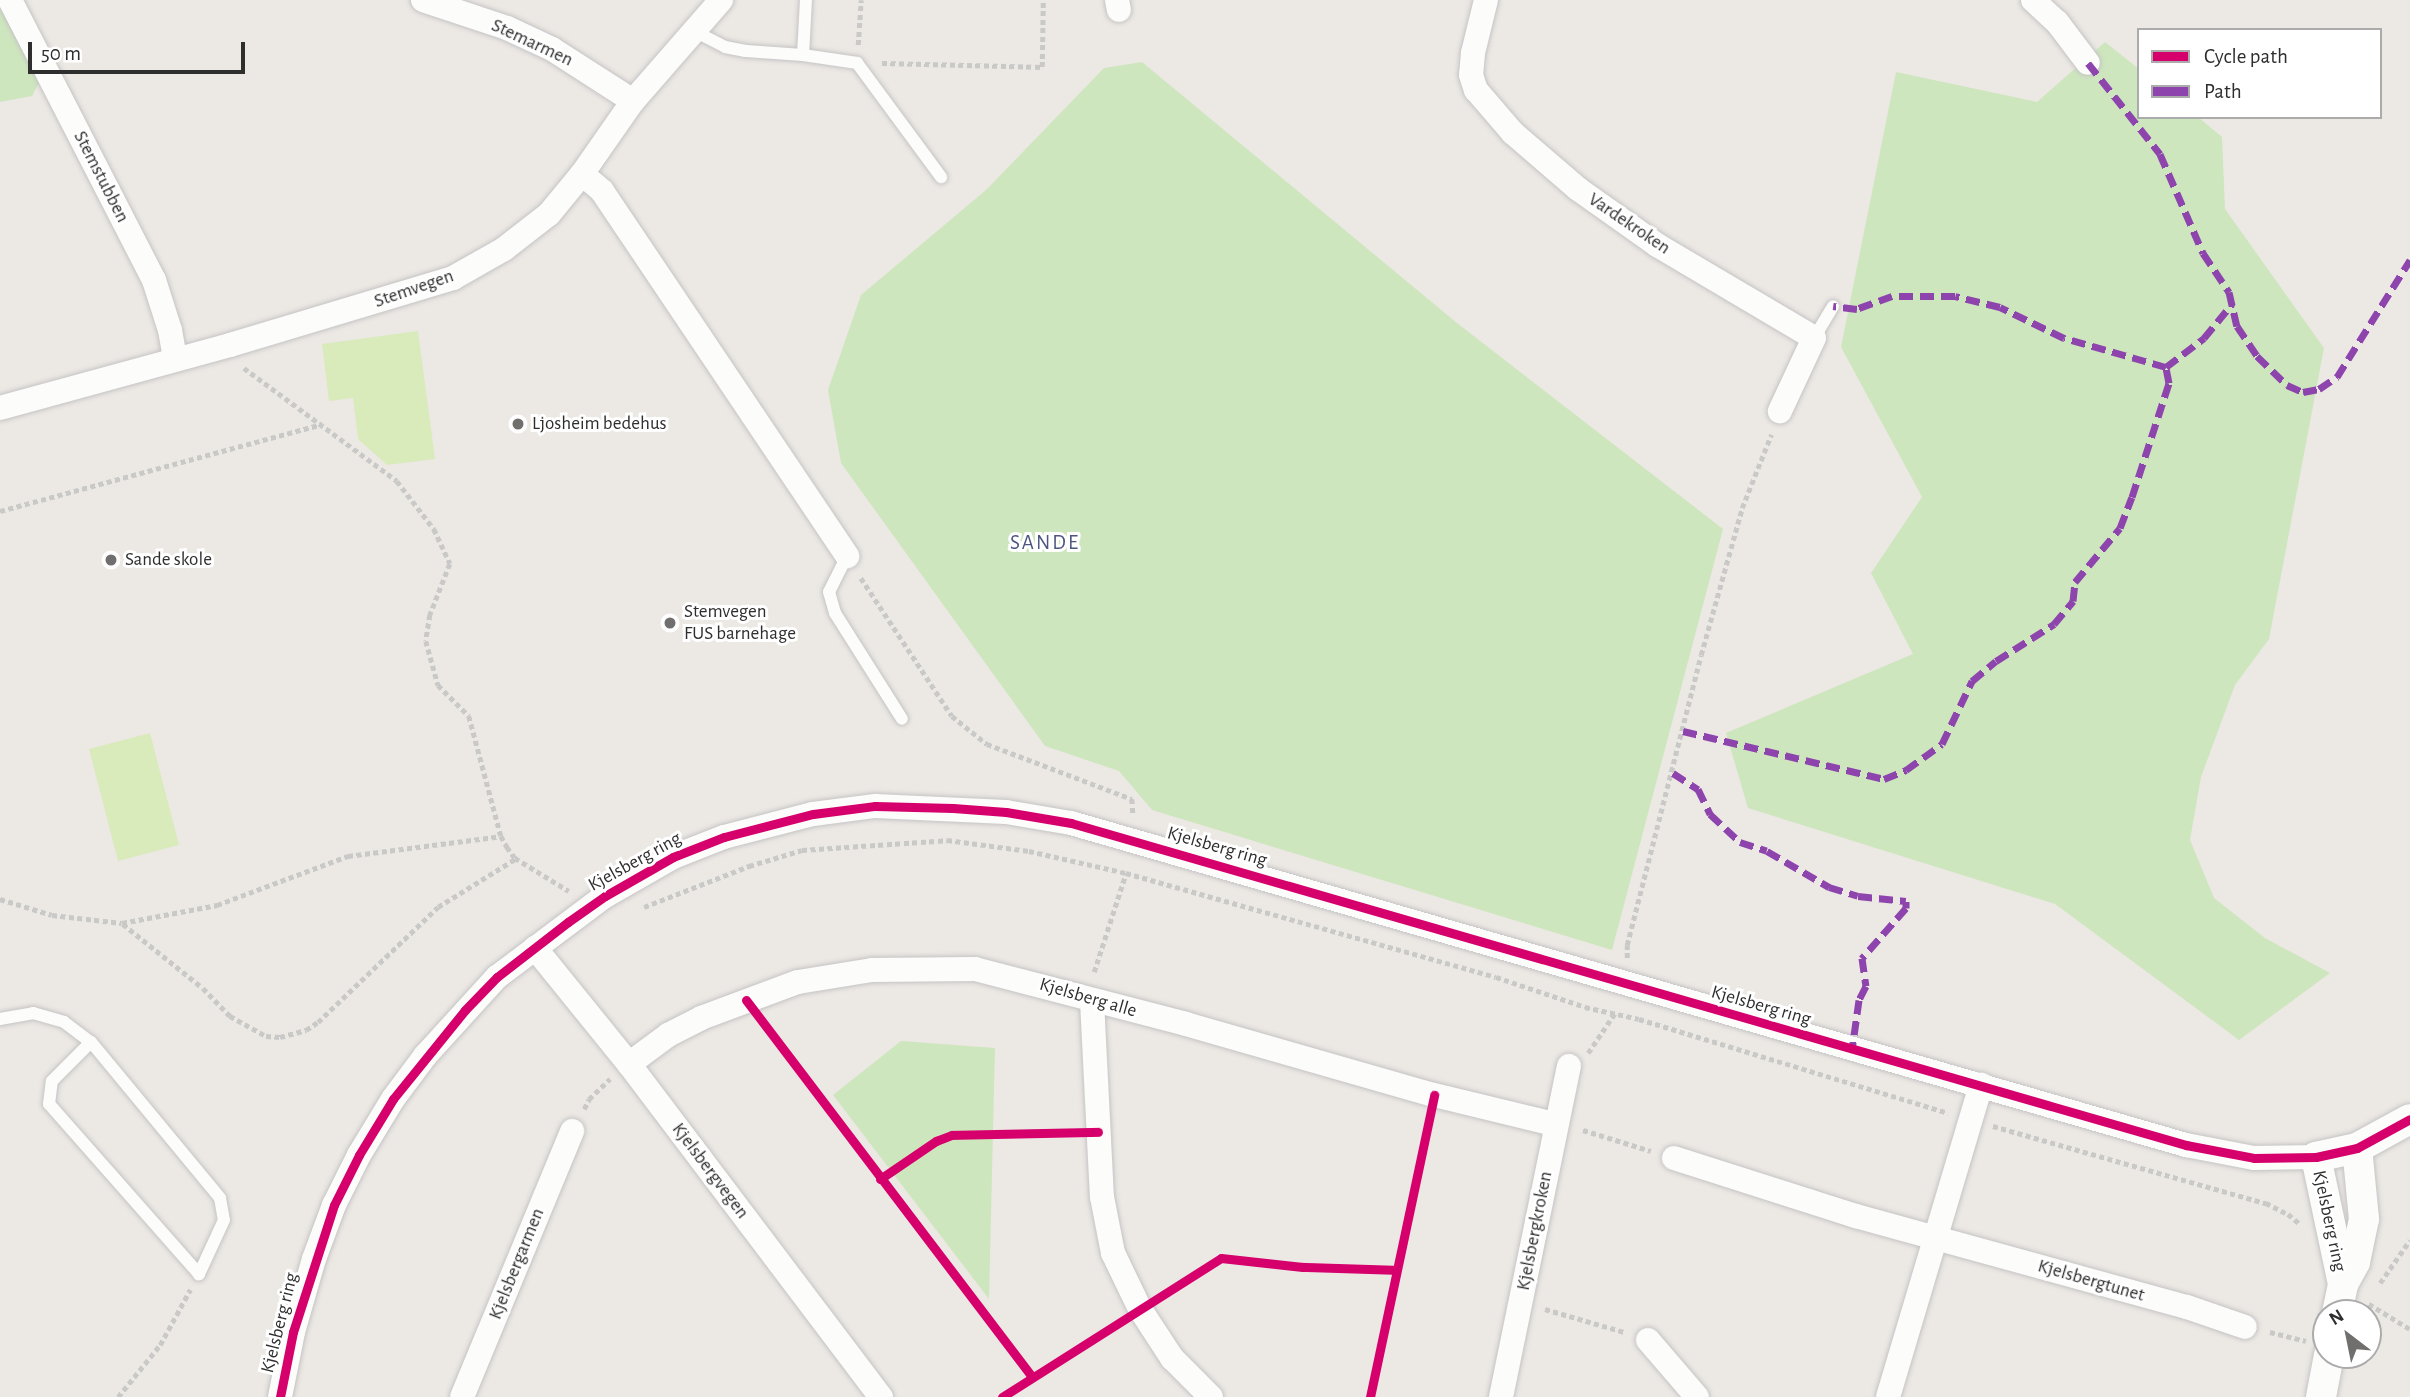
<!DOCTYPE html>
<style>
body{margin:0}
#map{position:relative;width:2410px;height:1397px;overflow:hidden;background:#ece8e4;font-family:"Alegreya Sans",sans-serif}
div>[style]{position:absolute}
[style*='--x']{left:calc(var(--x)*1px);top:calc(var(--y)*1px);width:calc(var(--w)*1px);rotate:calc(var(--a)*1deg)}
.green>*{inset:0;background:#cee6be}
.pitch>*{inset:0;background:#d9eabb}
.path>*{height:4.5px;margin-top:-2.25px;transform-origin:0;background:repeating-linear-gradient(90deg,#c9c9c8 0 5px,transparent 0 8.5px)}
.roads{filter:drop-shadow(0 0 2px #c5c4c5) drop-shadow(0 0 2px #c5c4c5)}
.service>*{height:12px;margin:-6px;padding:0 6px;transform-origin:6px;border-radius:6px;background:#fcfcfb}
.minor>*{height:24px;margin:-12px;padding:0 12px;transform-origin:12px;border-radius:12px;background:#fcfcfb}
.tertiary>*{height:30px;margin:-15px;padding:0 15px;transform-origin:15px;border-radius:15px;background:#fcfcfb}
.quiet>*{height:7px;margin-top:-3.5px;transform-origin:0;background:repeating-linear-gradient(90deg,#8e44ad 0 14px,transparent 0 21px)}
.cycleway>*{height:9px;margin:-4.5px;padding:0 4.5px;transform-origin:4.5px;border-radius:4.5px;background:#d6006c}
.dots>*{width:19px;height:19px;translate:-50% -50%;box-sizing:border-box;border:4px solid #fff;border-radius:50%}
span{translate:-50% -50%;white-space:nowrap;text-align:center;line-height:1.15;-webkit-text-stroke:6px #fff;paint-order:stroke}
.street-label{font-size:19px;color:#2e2e2e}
.poi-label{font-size:19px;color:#2e2e2e}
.left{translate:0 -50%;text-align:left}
.neighbourhood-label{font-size:21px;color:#4d5680;letter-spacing:2px}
.legend{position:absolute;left:2137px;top:28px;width:245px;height:91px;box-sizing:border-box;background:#fff;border:2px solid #ababab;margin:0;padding:9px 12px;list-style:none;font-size:21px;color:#2e2e2e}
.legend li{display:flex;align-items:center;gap:14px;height:35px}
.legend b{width:35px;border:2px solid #ababab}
.north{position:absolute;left:2312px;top:1299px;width:70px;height:70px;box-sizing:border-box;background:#fff;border:2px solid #ababab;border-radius:50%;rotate:328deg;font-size:19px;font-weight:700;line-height:28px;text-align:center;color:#2e2e2e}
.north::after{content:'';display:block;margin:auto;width:24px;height:32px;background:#706f6e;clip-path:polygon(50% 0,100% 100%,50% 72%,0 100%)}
.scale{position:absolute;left:28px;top:42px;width:217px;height:32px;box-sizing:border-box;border:4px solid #2e2e2e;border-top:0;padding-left:9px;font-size:21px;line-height:24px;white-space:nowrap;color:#2e2e2e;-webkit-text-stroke:5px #fff;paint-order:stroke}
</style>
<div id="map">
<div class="green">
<i style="clip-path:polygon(0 0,40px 81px,32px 96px,0 102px)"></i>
<i style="clip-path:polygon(2105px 42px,2139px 69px,2139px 117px,2198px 117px,2222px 137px,2225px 209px,2324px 348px,2269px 639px,2235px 685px,2201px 777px,2190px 840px,2214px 898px,2265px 938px,2330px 973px,2239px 1040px,2055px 904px,1748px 808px,1726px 733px,1913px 654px,1871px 573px,1922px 497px,1841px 347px,1896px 72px,2037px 102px)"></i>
<i style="clip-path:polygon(1142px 62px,1457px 323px,1723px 529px,1612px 950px,1152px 810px,1119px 771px,1045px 746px,841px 463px,828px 390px,861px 295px,986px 190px,1104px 68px)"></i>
<i style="clip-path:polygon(901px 1041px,995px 1048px,989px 1299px,833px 1095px)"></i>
</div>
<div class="pitch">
<i style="clip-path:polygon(418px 331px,435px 459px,387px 465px,358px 439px,353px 398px,329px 401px,322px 344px)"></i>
<i style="clip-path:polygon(150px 733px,179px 845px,118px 861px,89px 749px)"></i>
</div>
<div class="path">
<i style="--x:858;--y:45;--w:45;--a:-86.2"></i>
<i style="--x:882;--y:63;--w:160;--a:1.4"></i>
<i style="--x:1042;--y:67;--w:67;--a:-89.1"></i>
<i style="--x:244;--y:368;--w:190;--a:36.4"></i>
<i style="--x:397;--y:481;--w:61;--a:52.4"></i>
<i style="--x:434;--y:529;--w:38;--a:65"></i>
<i style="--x:450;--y:564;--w:55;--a:111.4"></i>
<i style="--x:430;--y:615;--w:26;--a:99"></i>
<i style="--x:426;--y:641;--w:46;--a:74.7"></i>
<i style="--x:438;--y:685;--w:44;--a:45"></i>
<i style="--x:469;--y:716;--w:124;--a:75.1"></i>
<i style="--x:501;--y:836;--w:13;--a:61"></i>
<i style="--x:507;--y:847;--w:14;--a:54"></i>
<i style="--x:515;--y:858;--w:63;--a:31.4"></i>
<i style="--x:0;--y:511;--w:334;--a:-15.1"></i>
<i style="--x:861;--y:578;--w:165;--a:56.6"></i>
<i style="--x:952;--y:716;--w:45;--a:38.7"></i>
<i style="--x:987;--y:744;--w:155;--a:20.8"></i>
<i style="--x:1132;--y:799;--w:14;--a:86"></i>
<i style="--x:0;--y:899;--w:54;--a:17.1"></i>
<i style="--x:52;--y:915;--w:70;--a:6.5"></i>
<i style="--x:122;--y:923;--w:97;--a:-10.7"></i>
<i style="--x:217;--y:905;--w:140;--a:-20.5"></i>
<i style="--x:348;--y:856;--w:154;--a:-7.4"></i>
<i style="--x:644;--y:907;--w:113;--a:-21.3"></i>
<i style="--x:749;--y:866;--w:55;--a:-16.8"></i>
<i style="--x:802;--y:850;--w:145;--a:-3.9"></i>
<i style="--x:947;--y:840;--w:83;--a:7.6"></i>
<i style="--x:1029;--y:851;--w:99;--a:12.8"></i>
<i style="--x:1126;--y:873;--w:384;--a:15.7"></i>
<i style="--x:1496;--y:977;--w:94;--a:18.6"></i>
<i style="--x:1585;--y:1007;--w:55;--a:12.5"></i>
<i style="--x:1639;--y:1019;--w:323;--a:16.9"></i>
<i style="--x:123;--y:924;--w:102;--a:38.7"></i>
<i style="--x:203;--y:988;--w:39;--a:46"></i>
<i style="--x:230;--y:1016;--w:41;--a:29.1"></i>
<i style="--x:266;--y:1036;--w:14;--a:4"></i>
<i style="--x:280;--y:1037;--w:27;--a:-15"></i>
<i style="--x:306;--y:1030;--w:14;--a:-34"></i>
<i style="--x:318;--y:1022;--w:166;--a:-43.8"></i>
<i style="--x:438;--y:907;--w:91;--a:-31.9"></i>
<i style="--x:1627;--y:958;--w:13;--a:-90"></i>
<i style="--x:1627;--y:945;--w:299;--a:-75.7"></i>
<i style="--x:1701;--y:655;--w:153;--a:-74.4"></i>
<i style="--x:1742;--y:508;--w:79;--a:-68.3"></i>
<i style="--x:1094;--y:972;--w:104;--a:-72.1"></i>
<i style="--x:1588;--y:1053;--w:48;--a:-56"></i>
<i style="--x:584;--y:1109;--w:11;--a:-63"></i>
<i style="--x:589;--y:1099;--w:29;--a:-44"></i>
<i style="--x:1993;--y:1126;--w:284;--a:15.8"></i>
<i style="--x:2266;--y:1203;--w:25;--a:27"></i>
<i style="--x:2288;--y:1214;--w:16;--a:40"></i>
<i style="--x:1583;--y:1130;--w:71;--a:17.2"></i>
<i style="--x:2380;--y:1283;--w:52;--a:-55.1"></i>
<i style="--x:2369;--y:1304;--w:48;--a:31.4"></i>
<i style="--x:1545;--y:1309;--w:82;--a:16.2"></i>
<i style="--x:2270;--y:1332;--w:37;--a:14"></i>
<i style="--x:118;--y:1397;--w:67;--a:-51.1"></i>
<i style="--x:160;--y:1345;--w:63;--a:-61.4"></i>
</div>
<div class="roads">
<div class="service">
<i style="--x:696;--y:32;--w:33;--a:27"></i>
<i style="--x:725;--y:47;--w:21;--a:11"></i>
<i style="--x:746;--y:51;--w:57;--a:4"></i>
<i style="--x:803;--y:55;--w:55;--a:8.4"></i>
<i style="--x:857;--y:63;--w:142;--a:53.6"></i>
<i style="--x:803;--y:55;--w:55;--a:-86.9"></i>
<i style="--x:1814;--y:338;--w:37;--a:-59"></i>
<i style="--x:847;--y:556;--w:40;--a:116.6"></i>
<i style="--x:829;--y:592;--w:22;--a:74"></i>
<i style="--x:835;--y:613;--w:125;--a:57.7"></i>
<i style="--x:0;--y:1019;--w:34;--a:-10"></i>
<i style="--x:33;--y:1013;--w:32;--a:16"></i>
<i style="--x:64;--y:1022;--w:34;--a:37"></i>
<i style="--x:91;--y:1042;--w:202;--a:50.4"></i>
<i style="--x:220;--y:1198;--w:22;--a:80"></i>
<i style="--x:224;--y:1220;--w:60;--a:114.8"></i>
<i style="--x:199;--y:1274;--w:227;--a:-131.4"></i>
<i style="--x:49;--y:1104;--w:23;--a:-83"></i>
<i style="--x:52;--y:1081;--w:55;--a:-45"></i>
</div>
<div class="minor">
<i style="--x:10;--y:0;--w:315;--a:62.8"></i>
<i style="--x:154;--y:280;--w:52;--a:72.3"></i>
<i style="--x:170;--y:330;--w:29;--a:80"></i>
<i style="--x:423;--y:0;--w:89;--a:18.4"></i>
<i style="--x:507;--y:28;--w:50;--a:25"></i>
<i style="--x:552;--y:49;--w:96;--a:32.7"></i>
<i style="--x:1117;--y:0;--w:10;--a:79"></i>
<i style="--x:1486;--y:0;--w:55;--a:103.8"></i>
<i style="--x:1473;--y:53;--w:22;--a:95"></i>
<i style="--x:1471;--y:75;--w:16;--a:72"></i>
<i style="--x:1476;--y:90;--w:57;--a:49.3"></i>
<i style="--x:1513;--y:133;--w:86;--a:40.7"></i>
<i style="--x:1578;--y:189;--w:97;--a:35.3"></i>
<i style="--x:1657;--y:245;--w:182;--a:30.6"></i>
<i style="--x:1814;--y:338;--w:81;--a:115"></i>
<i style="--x:2033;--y:0;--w:33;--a:43"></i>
<i style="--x:2057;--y:22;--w:51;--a:52.9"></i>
<i style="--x:582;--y:174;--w:26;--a:40"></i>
<i style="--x:602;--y:191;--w:440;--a:56.1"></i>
<i style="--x:0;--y:408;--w:238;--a:-15.3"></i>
<i style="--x:230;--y:345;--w:233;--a:-16.7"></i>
<i style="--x:453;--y:278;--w:59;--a:-29.6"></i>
<i style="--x:504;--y:249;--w:57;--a:-37.9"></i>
<i style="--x:549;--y:214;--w:52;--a:-50.5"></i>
<i style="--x:582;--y:174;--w:89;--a:-55.1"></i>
<i style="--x:633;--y:101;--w:134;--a:-48.9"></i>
<i style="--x:535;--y:948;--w:149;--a:51"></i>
<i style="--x:629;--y:1064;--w:418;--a:52.9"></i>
<i style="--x:1092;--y:1001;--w:196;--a:87.1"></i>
<i style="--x:1102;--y:1197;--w:57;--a:78.9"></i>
<i style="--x:1113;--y:1253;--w:62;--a:64.3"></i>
<i style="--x:1140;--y:1309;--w:59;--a:56.9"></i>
<i style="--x:1172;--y:1358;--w:55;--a:45"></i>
<i style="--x:629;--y:1064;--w:49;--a:-36.6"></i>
<i style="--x:668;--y:1035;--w:37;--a:-27"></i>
<i style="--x:701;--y:1018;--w:103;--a:-20.4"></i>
<i style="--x:798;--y:982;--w:75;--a:-9.2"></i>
<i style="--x:872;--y:970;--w:103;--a:-0.6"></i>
<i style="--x:975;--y:969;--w:218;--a:14.6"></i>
<i style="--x:1186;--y:1024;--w:258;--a:16"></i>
<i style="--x:1434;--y:1095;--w:123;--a:13.6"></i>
<i style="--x:1674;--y:1158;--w:191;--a:17.7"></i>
<i style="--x:1856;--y:1216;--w:343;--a:15.4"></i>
<i style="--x:2187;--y:1307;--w:61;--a:19"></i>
<i style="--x:1648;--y:1340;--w:75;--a:49.3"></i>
<i style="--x:280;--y:1397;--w:66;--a:-78.7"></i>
<i style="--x:293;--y:1332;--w:76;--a:-74"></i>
<i style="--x:314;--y:1259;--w:58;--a:-69.7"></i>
<i style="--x:334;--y:1205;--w:56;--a:-63.4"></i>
<i style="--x:359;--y:1155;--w:66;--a:-58.7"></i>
<i style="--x:393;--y:1099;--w:54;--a:-53.3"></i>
<i style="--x:425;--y:1056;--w:107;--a:-47.7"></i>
<i style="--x:497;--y:977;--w:135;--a:-36.9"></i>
<i style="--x:605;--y:896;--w:78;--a:-29.8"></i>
<i style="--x:673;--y:857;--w:55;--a:-21.4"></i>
<i style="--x:724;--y:837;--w:92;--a:-14.5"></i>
<i style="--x:813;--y:814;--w:63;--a:-7.4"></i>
<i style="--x:875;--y:806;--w:131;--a:2.6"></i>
<i style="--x:1006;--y:812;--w:66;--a:9.6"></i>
<i style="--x:1071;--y:823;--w:1161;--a:16.11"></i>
<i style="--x:2186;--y:1145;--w:69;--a:10.8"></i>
<i style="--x:2254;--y:1158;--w:62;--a:-0.9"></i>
<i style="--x:462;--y:1397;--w:288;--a:-67.5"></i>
<i style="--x:1501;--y:1397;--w:338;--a:-78.4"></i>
<i style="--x:1888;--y:1397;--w:326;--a:-73.4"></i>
</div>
<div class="tertiary">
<i style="--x:2343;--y:1284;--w:130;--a:-102"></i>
<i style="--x:2316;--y:1157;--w:42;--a:-12.4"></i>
<i style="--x:2357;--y:1148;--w:60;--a:-28.7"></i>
<i style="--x:2337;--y:1313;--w:30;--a:-78"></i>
<i style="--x:2343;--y:1284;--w:25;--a:-61"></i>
<i style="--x:2355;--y:1262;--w:44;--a:-78.2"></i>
<i style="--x:2364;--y:1219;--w:71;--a:-95.6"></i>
<i style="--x:2321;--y:1397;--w:43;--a:-79.2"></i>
</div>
</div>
<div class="quiet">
<i style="--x:2088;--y:63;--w:116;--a:51.6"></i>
<i style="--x:2160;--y:154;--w:108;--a:66.5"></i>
<i style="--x:2203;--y:253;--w:47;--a:56.3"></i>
<i style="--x:2229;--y:292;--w:35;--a:77"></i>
<i style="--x:2237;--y:326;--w:36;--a:56"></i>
<i style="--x:2257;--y:356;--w:42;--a:44"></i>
<i style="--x:2287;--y:385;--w:17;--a:24"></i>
<i style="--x:2303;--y:392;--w:16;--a:-11"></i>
<i style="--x:2319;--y:389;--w:22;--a:-34"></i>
<i style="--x:2337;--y:377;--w:138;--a:-58"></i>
<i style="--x:2166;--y:367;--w:48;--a:-37.3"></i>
<i style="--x:2204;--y:338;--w:44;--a:-50.5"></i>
<i style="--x:1683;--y:731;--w:207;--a:13.4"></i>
<i style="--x:1884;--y:779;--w:24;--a:-22"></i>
<i style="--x:1906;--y:770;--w:44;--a:-35.8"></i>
<i style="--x:1942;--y:744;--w:70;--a:-64.5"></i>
<i style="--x:1972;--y:681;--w:31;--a:-40"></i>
<i style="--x:1996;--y:661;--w:69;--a:-32.5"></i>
<i style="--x:2054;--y:624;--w:30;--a:-50"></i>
<i style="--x:2073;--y:601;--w:19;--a:-84"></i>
<i style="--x:2075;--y:582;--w:70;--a:-50.2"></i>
<i style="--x:2120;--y:528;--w:33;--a:-69"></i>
<i style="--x:2132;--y:497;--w:120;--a:-72"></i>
<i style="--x:2169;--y:383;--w:16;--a:-101"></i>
<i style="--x:2166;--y:367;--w:106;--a:-164.1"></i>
<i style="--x:2064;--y:338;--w:71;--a:-154.2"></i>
<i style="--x:2000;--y:307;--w:46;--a:-166.3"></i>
<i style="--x:1955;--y:296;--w:63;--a:180"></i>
<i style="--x:1892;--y:296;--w:37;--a:160"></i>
<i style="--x:1857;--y:309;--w:24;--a:-173"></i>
<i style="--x:1673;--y:773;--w:30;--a:33"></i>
<i style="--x:1698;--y:789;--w:28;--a:64"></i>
<i style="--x:1710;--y:814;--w:41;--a:43"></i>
<i style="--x:1740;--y:842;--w:28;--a:18"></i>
<i style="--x:1767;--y:851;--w:72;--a:30.1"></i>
<i style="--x:1829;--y:887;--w:30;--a:17"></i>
<i style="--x:1858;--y:896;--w:48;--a:5.9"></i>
<i style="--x:1906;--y:901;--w:7;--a:90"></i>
<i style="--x:1906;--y:908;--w:67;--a:131.3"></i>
<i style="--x:1862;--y:958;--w:28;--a:82"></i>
<i style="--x:1866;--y:986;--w:16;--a:117"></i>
<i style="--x:1859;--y:1000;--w:50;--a:98"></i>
</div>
<div class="cycleway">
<i style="--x:746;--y:1000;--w:473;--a:52.8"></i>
<i style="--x:880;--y:1179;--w:68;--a:-34.2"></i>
<i style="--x:936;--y:1141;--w:17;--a:-21"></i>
<i style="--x:952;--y:1135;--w:146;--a:-1.2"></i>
<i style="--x:280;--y:1397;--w:66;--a:-78.7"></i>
<i style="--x:293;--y:1332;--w:133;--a:-72.1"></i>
<i style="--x:334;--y:1205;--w:56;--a:-63.4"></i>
<i style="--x:359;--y:1155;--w:66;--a:-58.7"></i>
<i style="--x:393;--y:1099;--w:114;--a:-51"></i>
<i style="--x:465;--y:1010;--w:46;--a:-45.9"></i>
<i style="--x:497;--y:977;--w:90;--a:-37.8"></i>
<i style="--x:568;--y:922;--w:45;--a:-35.1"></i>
<i style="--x:605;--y:896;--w:78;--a:-29.8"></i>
<i style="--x:673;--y:857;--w:55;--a:-21.4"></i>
<i style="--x:724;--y:837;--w:92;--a:-14.5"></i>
<i style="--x:813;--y:814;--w:63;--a:-7.4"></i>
<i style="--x:875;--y:806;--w:78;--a:1.5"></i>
<i style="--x:953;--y:808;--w:53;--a:4.3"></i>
<i style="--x:1006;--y:812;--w:66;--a:9.6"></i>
<i style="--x:1071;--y:823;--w:1161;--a:16.11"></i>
<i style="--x:2186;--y:1145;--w:69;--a:10.8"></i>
<i style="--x:2254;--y:1158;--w:62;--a:-0.9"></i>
<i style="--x:2316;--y:1157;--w:42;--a:-12.4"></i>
<i style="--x:2357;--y:1148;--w:60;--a:-28.7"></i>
<i style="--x:1002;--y:1397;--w:259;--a:-32.4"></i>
<i style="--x:1221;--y:1258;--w:82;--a:6.3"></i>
<i style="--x:1303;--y:1267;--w:93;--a:1.8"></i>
<i style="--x:1370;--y:1397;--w:309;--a:-78"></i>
</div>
<div class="dots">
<i style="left:518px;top:424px;background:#706f6e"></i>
<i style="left:111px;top:560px;background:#706f6e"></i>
<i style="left:670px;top:623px;background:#706f6e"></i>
</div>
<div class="street-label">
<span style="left:532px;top:43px;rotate:25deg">Stemarmen</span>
<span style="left:101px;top:177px;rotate:63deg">Stemstubben</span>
<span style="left:1629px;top:224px;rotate:34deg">Vardekroken</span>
<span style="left:414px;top:289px;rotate:-19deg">Stemvegen</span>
<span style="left:1217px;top:847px;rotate:16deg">Kjelsberg ring</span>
<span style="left:635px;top:862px;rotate:-29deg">Kjelsberg ring</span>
<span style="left:1088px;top:998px;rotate:16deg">Kjelsberg alle</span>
<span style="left:1761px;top:1006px;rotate:16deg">Kjelsberg ring</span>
<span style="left:710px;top:1171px;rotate:53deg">Kjelsbergvegen</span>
<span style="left:2329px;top:1221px;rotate:78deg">Kjelsberg ring</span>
<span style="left:1535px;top:1231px;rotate:-79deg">Kjelsbergkroken</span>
<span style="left:517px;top:1264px;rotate:-68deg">Kjelsbergarmen</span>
<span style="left:2091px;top:1281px;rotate:16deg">Kjelsbergtunet</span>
<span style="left:280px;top:1323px;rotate:-76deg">Kjelsberg ring</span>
</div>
<div class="poi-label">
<span class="left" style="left:532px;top:424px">Ljosheim bedehus</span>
<span class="left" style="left:125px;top:560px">Sande skole</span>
<span class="left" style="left:684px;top:623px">Stemvegen<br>FUS barnehage</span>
</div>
<div class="neighbourhood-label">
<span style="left:1045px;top:543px">SANDE</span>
</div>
<ul class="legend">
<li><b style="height:9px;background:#d6006c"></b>Cycle path</li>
<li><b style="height:9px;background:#8e44ad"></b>Path</li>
</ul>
<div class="north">N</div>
<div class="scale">50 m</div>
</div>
